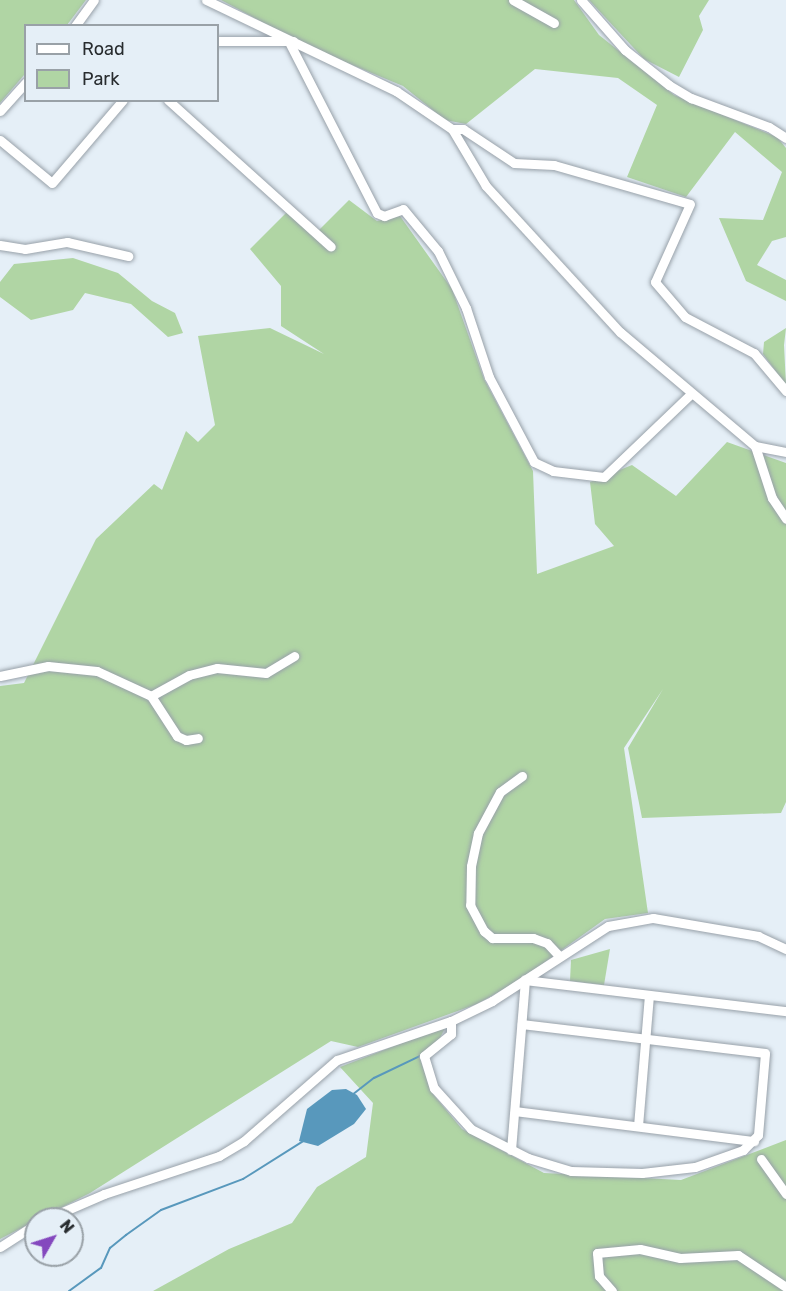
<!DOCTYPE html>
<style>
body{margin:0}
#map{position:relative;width:786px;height:1291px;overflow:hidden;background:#e5eff7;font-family:Rubik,sans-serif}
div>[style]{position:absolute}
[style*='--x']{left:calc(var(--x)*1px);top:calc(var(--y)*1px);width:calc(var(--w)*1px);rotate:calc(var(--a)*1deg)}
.green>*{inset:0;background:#b0d5a4}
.water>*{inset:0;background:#5898bc}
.stream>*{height:2px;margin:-1px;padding:0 1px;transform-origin:1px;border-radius:1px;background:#5898bc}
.roads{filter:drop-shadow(0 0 2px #98a1a9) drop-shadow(0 0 2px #98a1a9)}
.minor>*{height:9px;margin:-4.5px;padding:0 4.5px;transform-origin:4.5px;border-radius:4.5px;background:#fff}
span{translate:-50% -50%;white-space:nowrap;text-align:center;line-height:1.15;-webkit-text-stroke:4.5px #e5eff7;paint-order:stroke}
.legend{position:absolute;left:24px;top:24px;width:195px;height:78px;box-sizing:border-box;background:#e5eff7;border:2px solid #99a1a7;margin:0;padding:8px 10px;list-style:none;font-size:18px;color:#282c2f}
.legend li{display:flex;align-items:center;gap:12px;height:30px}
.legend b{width:30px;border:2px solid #99a1a7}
.north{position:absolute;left:24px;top:1207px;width:60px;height:60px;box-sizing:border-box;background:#e5eff7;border:2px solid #99a1a7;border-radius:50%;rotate:51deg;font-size:16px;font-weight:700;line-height:24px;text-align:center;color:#282c2f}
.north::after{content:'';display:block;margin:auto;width:21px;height:27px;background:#8448be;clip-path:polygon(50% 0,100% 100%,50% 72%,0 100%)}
</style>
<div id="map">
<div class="green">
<i style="clip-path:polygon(0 0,86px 0,67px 25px,26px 26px,25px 74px,0 103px)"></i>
<i style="clip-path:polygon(221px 0,574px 0,599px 35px,674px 95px,777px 137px,786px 148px,786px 237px,772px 241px,757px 265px,786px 280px,786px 301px,746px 281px,719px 218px,763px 220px,782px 172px,735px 132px,686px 197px,627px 177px,657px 105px,618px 78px,535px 69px,466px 124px,445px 120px,403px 86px,309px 47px)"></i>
<i style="clip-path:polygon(589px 0,709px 0,699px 16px,703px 30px,679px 77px,644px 59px)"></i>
<i style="clip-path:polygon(349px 200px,377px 221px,400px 216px,452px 289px,484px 379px,533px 471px,537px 574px,614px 546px,595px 524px,590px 482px,632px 465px,676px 496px,727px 442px,786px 463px,786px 802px,781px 813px,642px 818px,628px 748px,663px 689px,624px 748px,648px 913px,605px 919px,517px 982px,477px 1004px,358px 1047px,331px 1041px,90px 1193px,0 1239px,0 686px,24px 683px,96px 539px,154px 484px,162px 490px,186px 431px,198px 442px,215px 425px,198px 336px,270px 328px,324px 354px,281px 326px,281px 286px,250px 249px,288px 211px,313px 236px)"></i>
<i style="clip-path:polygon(73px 258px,118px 273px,152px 301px,175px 313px,183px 333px,168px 337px,131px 304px,85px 293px,73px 310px,31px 320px,0 297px,0 282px,14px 264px)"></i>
<i style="clip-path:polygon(786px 328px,784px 345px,786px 385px,763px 354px,764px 342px)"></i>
<i style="clip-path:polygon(610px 949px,604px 985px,570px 981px,571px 960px)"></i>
<i style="clip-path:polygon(446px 1026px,438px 1042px,419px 1056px,432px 1093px,462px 1129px,544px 1173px,681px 1180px,786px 1140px,786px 1291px,153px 1291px,229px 1249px,292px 1223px,317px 1187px,366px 1157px,373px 1103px,340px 1067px)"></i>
</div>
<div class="water">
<i style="clip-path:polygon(346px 1089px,357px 1095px,366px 1109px,354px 1124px,318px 1146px,299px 1141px,307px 1109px,332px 1090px)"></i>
</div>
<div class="stream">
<i style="--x:352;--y:1095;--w:28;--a:-38"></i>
<i style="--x:374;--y:1078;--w:53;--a:-25.6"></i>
<i style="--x:69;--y:1291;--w:39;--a:-36"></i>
<i style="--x:101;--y:1268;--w:22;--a:-66"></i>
<i style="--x:110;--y:1248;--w:21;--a:-39"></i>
<i style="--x:126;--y:1235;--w:43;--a:-35.5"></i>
<i style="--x:161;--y:1210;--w:88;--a:-20.7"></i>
<i style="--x:243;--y:1179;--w:73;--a:-32.2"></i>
</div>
<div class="roads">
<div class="minor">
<i style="--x:206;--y:0;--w:211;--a:25.6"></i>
<i style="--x:396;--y:91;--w:68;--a:34.2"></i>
<i style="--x:452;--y:129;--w:66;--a:59.2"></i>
<i style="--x:486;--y:186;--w:198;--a:47.5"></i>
<i style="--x:620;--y:332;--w:177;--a:40.2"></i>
<i style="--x:755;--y:446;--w:32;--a:11"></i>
<i style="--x:513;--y:0;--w:47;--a:29.3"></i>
<i style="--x:581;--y:0;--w:67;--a:48.7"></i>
<i style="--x:625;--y:50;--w:56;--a:38.5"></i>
<i style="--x:669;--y:85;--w:26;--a:31"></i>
<i style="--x:691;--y:98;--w:83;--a:20.4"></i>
<i style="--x:769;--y:127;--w:20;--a:33"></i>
<i style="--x:75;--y:26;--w:32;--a:-54"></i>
<i style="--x:218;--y:41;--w:75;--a:0"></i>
<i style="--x:290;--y:44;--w:190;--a:62.8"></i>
<i style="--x:377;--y:213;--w:8;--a:23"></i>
<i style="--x:384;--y:216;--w:20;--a:-20"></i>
<i style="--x:403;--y:209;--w:55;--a:50.2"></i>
<i style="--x:438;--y:251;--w:64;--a:63.8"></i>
<i style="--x:466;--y:308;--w:73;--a:71.6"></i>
<i style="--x:489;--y:377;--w:96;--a:62.1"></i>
<i style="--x:534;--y:462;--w:21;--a:25"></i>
<i style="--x:553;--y:471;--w:51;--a:6.7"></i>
<i style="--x:604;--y:477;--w:120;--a:-43.7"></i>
<i style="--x:168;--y:100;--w:219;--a:42"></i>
<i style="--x:0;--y:111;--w:39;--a:-48"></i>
<i style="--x:452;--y:129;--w:11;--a:0"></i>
<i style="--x:463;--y:129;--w:61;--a:33.7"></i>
<i style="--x:514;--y:163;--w:40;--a:2.9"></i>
<i style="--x:554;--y:165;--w:141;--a:16"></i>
<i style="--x:690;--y:204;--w:85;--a:114.2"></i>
<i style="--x:655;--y:282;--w:46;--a:49.4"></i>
<i style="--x:685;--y:317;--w:78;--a:27.6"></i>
<i style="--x:754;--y:353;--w:50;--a:49.9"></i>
<i style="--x:0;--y:140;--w:67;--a:39.6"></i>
<i style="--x:52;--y:183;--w:109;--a:-49.5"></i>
<i style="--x:0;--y:245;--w:25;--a:9"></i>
<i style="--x:25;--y:249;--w:43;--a:-9.5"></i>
<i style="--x:67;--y:242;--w:63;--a:12.9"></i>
<i style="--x:755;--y:446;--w:55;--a:71.9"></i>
<i style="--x:772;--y:498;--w:25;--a:56"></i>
<i style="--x:0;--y:676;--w:49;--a:-11.8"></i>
<i style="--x:48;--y:666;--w:49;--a:5.8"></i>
<i style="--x:97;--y:671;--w:60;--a:24.8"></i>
<i style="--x:151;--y:696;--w:48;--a:57"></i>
<i style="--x:177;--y:736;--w:10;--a:24"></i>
<i style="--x:186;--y:740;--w:12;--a:-9"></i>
<i style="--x:151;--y:696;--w:43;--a:-28.9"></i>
<i style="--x:189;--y:675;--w:29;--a:-14"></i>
<i style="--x:217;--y:668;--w:49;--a:5.8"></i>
<i style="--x:266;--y:673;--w:33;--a:-31"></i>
<i style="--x:522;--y:776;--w:27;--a:144"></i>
<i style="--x:500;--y:792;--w:47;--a:118.2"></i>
<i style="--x:478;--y:833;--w:34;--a:102"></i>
<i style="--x:471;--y:866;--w:39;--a:91"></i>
<i style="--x:470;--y:905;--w:30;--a:62"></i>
<i style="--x:484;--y:931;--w:11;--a:41"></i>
<i style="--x:492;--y:938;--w:41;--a:0"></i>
<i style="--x:533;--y:938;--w:15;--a:20"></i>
<i style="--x:547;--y:943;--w:18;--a:47"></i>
<i style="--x:451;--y:1021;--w:13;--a:90"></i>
<i style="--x:451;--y:1034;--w:35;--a:141"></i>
<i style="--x:424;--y:1056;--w:34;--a:73"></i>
<i style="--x:434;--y:1088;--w:55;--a:47.9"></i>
<i style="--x:471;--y:1129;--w:64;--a:27"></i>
<i style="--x:528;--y:1158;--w:45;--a:16.8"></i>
<i style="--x:571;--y:1171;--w:71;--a:1.6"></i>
<i style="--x:642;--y:1173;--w:53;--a:-6.5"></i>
<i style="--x:695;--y:1167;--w:51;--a:-19.5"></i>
<i style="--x:743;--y:1150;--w:21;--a:-45"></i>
<i style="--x:758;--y:1135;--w:82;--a:-85.1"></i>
<i style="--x:765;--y:1053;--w:245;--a:-173.2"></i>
<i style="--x:515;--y:1111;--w:241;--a:7.2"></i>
<i style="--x:638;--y:1126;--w:131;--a:-85.2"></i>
<i style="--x:511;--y:1150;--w:171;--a:-85.3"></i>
<i style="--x:525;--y:980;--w:263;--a:6.8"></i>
<i style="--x:761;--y:1159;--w:43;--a:54.5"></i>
<i style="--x:46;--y:1219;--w:63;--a:-23.3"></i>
<i style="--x:104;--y:1194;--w:121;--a:-18.3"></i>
<i style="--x:219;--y:1156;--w:29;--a:-31"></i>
<i style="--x:244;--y:1141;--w:123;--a:-41.1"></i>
<i style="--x:337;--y:1060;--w:120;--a:-18.9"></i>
<i style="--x:451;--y:1021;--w:46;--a:-26"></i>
<i style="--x:492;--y:1001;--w:138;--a:-32.9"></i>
<i style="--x:608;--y:926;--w:46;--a:-10.1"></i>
<i style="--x:653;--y:918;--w:107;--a:9.7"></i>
<i style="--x:758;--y:936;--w:31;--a:25"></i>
<i style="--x:0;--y:1247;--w:43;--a:-32.6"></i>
<i style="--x:612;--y:1291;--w:20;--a:-131"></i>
<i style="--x:599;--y:1276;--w:23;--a:-95"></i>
<i style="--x:597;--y:1253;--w:43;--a:-5.3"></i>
<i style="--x:640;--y:1249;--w:41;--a:12.7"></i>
<i style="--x:680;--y:1258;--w:58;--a:-3"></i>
<i style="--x:738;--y:1255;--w:58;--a:33.7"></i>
</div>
</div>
<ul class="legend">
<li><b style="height:8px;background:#fff"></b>Road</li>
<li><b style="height:16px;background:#b0d5a4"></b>Park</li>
</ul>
<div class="north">N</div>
</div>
